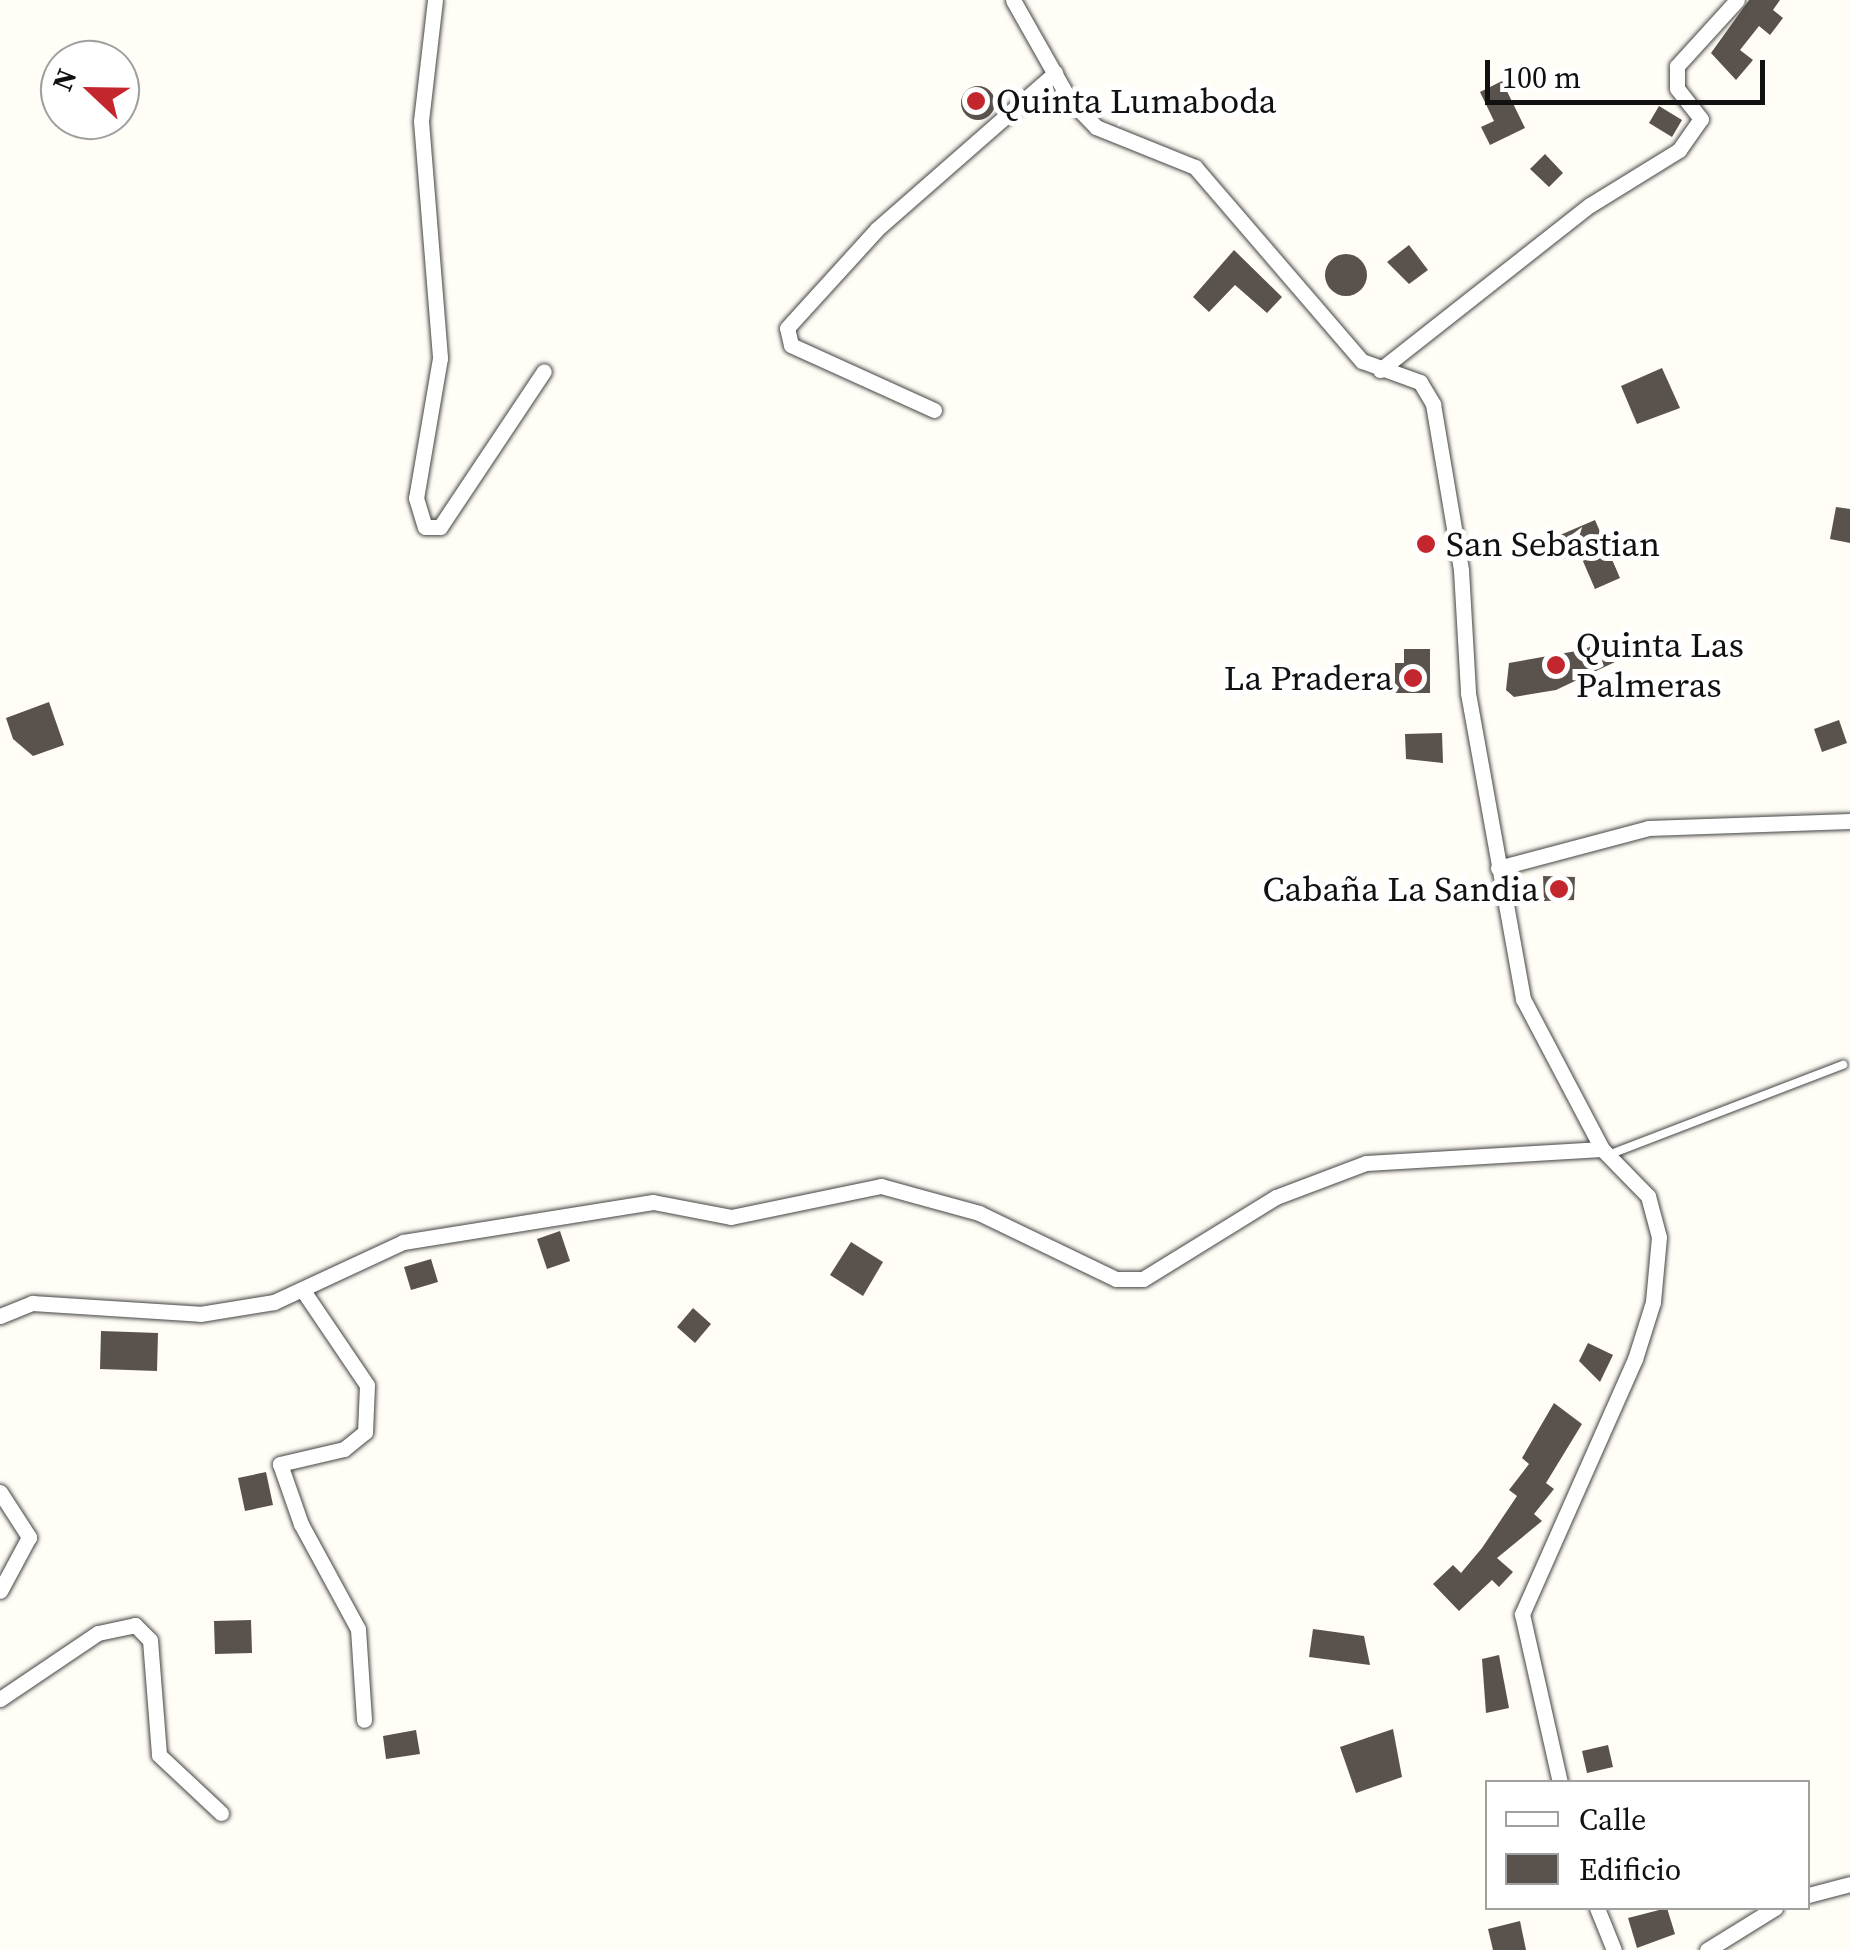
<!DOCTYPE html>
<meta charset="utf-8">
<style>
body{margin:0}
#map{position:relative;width:1850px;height:1950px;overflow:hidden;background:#fffdf5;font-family:"Source Serif 4",serif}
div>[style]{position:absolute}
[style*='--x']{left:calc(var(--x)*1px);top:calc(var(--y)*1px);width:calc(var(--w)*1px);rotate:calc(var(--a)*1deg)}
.building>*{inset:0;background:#5a524d}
.round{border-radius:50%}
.roads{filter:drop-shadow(0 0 2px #444) drop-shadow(0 0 2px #444)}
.lane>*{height:8px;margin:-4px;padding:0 4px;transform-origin:4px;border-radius:4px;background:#fff}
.street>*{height:15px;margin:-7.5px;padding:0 7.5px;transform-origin:7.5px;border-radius:7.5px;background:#fff}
.dots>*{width:28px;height:28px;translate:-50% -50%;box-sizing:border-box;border:5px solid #fff;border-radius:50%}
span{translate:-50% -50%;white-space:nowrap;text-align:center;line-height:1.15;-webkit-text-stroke:10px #fff;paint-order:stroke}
.poi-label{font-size:35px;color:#111}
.left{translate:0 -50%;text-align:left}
.right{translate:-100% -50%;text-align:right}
.legend{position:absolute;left:1485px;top:1780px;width:325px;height:130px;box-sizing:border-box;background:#fff;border:2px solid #a0a0a0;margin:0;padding:12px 18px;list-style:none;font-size:30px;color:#111}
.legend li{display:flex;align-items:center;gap:20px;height:50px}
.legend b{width:50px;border:2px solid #a0a0a0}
.north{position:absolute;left:40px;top:40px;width:100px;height:100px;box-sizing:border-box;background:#fff;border:2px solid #a0a0a0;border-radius:50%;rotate:292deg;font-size:28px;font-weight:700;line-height:40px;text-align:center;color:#111}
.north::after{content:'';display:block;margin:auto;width:35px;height:45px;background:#c4262e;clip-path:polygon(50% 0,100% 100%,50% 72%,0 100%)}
.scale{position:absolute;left:1485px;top:60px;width:280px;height:45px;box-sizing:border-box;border:5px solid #111;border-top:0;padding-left:12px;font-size:30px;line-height:35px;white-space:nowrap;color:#111;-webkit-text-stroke:8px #fff;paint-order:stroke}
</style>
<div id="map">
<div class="building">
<i style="clip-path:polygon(1749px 0,1780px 0,1773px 10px,1783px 18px,1770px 35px,1759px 26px,1740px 50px,1753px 60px,1736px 80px,1711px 53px)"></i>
<i style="clip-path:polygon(1502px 81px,1525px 128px,1490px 145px,1481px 127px,1494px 121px,1480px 92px)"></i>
<i class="round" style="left:961px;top:86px;width:34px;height:34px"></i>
<i style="clip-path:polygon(1659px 106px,1682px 120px,1672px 137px,1649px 123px)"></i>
<i style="clip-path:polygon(1545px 154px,1563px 173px,1549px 187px,1530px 169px)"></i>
<i style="clip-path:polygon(1409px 245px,1428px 270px,1409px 284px,1387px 262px)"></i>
<i style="clip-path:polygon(1234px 250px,1282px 297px,1267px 313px,1235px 285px,1209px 312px,1193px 297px)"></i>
<i class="round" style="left:1325px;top:254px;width:42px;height:42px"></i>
<i style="clip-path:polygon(1662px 368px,1680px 408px,1637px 424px,1621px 386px)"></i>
<i style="clip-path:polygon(1836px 507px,1850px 509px,1850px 543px,1830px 539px)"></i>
<i style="clip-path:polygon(1595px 520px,1620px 578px,1595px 589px,1579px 552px,1562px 560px,1553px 538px)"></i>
<i style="clip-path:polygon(1626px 632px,1634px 653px,1556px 690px,1514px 697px,1506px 690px,1509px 663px,1582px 650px)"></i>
<i style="clip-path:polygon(1404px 649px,1430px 649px,1430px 693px,1395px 693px,1395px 663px,1404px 663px)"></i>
<i style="clip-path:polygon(49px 702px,64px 745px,33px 756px,13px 739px,6px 718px)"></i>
<i style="clip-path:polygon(1839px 720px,1847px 743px,1822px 752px,1814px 729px)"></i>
<i style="clip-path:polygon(1442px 733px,1443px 763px,1406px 759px,1405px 734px)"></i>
<i style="clip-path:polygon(1543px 876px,1575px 877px,1574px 900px,1544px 901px)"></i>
<i style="clip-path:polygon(560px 1231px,570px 1261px,547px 1269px,537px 1239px)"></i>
<i style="clip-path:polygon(851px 1242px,883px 1262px,863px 1296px,830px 1275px)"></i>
<i style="clip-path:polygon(431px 1259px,438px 1282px,411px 1290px,404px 1267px)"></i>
<i style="clip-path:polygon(693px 1308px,711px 1324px,695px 1343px,677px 1327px)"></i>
<i style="clip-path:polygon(101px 1331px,158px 1333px,157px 1371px,100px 1369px)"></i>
<i style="clip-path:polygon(1588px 1343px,1613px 1355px,1600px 1382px,1579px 1361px)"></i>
<i style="clip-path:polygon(1554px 1403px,1582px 1424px,1546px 1483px,1554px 1489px,1534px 1514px,1542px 1521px,1497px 1558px,1513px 1572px,1499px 1587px,1492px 1580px,1459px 1611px,1433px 1584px,1453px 1565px,1461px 1573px,1482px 1548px,1517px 1496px,1509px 1490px,1529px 1464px,1522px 1458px)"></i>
<i style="clip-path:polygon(266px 1472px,273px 1505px,245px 1511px,238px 1478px)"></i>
<i style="clip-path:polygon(251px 1620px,252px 1653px,215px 1654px,214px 1621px)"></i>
<i style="clip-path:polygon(1313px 1629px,1364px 1636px,1370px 1665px,1309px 1657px)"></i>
<i style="clip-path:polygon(1499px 1655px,1509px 1708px,1486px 1713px,1482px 1659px)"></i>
<i style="clip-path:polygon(1393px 1729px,1402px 1777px,1356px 1793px,1340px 1747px)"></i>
<i style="clip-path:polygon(416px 1730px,420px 1754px,386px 1759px,383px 1736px)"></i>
<i style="clip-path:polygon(1608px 1745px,1613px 1767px,1587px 1773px,1582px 1751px)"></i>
<i style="clip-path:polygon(1667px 1908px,1675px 1934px,1637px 1948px,1628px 1918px)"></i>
<i style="clip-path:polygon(1520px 1921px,1526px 1950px,1493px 1950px,1488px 1929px)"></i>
</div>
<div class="roads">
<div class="lane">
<i style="--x:1608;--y:1155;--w:252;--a:-21"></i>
</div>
<div class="street">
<i style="--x:435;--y:0;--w:122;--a:96.6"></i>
<i style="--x:421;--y:121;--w:238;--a:85.4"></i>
<i style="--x:440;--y:358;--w:142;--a:99.7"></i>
<i style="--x:416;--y:498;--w:30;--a:73"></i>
<i style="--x:425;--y:527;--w:15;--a:0"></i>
<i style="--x:440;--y:527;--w:187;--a:-56.3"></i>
<i style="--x:1013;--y:0;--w:114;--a:60.5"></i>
<i style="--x:1069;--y:99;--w:39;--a:46"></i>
<i style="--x:1096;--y:127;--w:107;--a:22"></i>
<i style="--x:1195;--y:167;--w:256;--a:49.3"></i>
<i style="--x:1362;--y:361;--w:62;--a:19.9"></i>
<i style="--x:1420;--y:382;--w:26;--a:59"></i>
<i style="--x:1433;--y:404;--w:168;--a:80.4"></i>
<i style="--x:1461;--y:570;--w:123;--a:86.7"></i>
<i style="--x:1468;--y:693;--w:311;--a:79.8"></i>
<i style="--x:1523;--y:999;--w:170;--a:62.2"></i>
<i style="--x:1602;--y:1149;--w:66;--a:45.6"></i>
<i style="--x:1648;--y:1196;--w:42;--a:75"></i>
<i style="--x:1659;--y:1237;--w:65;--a:95.3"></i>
<i style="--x:1653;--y:1302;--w:60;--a:107.5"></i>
<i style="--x:1635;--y:1359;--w:279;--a:113.9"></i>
<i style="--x:1522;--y:1614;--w:172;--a:77.3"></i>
<i style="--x:1380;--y:370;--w:267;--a:-38.2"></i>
<i style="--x:1590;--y:205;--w:105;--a:-31.7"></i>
<i style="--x:1679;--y:150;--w:38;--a:-55"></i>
<i style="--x:1701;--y:119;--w:39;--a:-128"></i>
<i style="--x:1677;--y:88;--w:22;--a:-90"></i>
<i style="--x:1677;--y:66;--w:89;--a:-47.7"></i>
<i style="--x:934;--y:410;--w:157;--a:-155.6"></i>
<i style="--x:791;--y:345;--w:17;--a:-103"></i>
<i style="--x:787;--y:328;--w:134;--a:-47.7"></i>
<i style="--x:877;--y:229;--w:237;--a:-41.2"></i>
<i style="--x:1498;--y:868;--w:155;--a:-14.9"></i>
<i style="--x:1648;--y:828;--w:202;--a:-2"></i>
<i style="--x:304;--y:1292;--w:112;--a:55.9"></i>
<i style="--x:367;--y:1385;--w:47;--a:92.4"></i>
<i style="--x:365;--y:1432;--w:27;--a:141"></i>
<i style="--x:344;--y:1449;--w:66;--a:166.8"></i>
<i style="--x:280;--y:1464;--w:64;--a:70.7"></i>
<i style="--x:301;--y:1524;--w:119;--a:61.5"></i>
<i style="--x:358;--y:1629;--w:91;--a:86.2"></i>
<i style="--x:0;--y:1316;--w:35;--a:-22"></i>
<i style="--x:32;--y:1303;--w:168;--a:3.7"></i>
<i style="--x:200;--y:1314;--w:75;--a:-9.2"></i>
<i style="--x:274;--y:1302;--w:142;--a:-24.9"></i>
<i style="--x:403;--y:1242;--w:253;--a:-9.1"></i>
<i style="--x:653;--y:1202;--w:79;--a:10.9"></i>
<i style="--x:731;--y:1217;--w:153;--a:-11.7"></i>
<i style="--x:881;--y:1186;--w:102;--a:15.4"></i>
<i style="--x:979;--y:1213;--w:152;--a:25.7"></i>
<i style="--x:1116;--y:1279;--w:27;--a:0"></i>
<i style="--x:1143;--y:1279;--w:156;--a:-31.7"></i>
<i style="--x:1276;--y:1197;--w:96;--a:-20.7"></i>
<i style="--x:1366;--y:1163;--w:236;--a:-3.4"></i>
<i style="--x:0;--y:1492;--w:54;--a:57.2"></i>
<i style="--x:29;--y:1537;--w:61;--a:118.2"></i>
<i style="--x:0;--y:1699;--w:118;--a:-34"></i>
<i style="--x:98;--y:1633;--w:38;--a:-12"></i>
<i style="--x:135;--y:1625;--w:21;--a:45"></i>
<i style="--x:150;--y:1640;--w:115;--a:85.5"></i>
<i style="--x:159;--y:1755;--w:85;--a:43.1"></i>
<i style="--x:1808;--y:1895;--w:43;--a:-14.7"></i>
<i style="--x:1597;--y:1908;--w:45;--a:68"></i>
<i style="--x:1707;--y:1950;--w:80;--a:-31.7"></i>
</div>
</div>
<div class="dots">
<i style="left:976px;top:101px;background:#c4262e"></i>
<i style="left:1426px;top:544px;background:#c4262e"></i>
<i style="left:1556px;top:665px;background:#c4262e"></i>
<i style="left:1413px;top:678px;background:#c4262e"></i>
<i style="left:1559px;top:889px;background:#c4262e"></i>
</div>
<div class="poi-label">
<span class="left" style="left:996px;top:101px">Quinta Lumaboda</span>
<span class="left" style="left:1446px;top:544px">San Sebastian</span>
<span class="left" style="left:1576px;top:665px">Quinta Las<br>Palmeras</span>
<span class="right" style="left:1393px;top:678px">La Pradera</span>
<span class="right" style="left:1539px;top:889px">Cabaña La Sandia</span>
</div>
<ul class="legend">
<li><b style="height:12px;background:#fff"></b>Calle</li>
<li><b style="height:28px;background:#5a524d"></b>Edificio</li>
</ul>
<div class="north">N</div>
<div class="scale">100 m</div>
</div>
